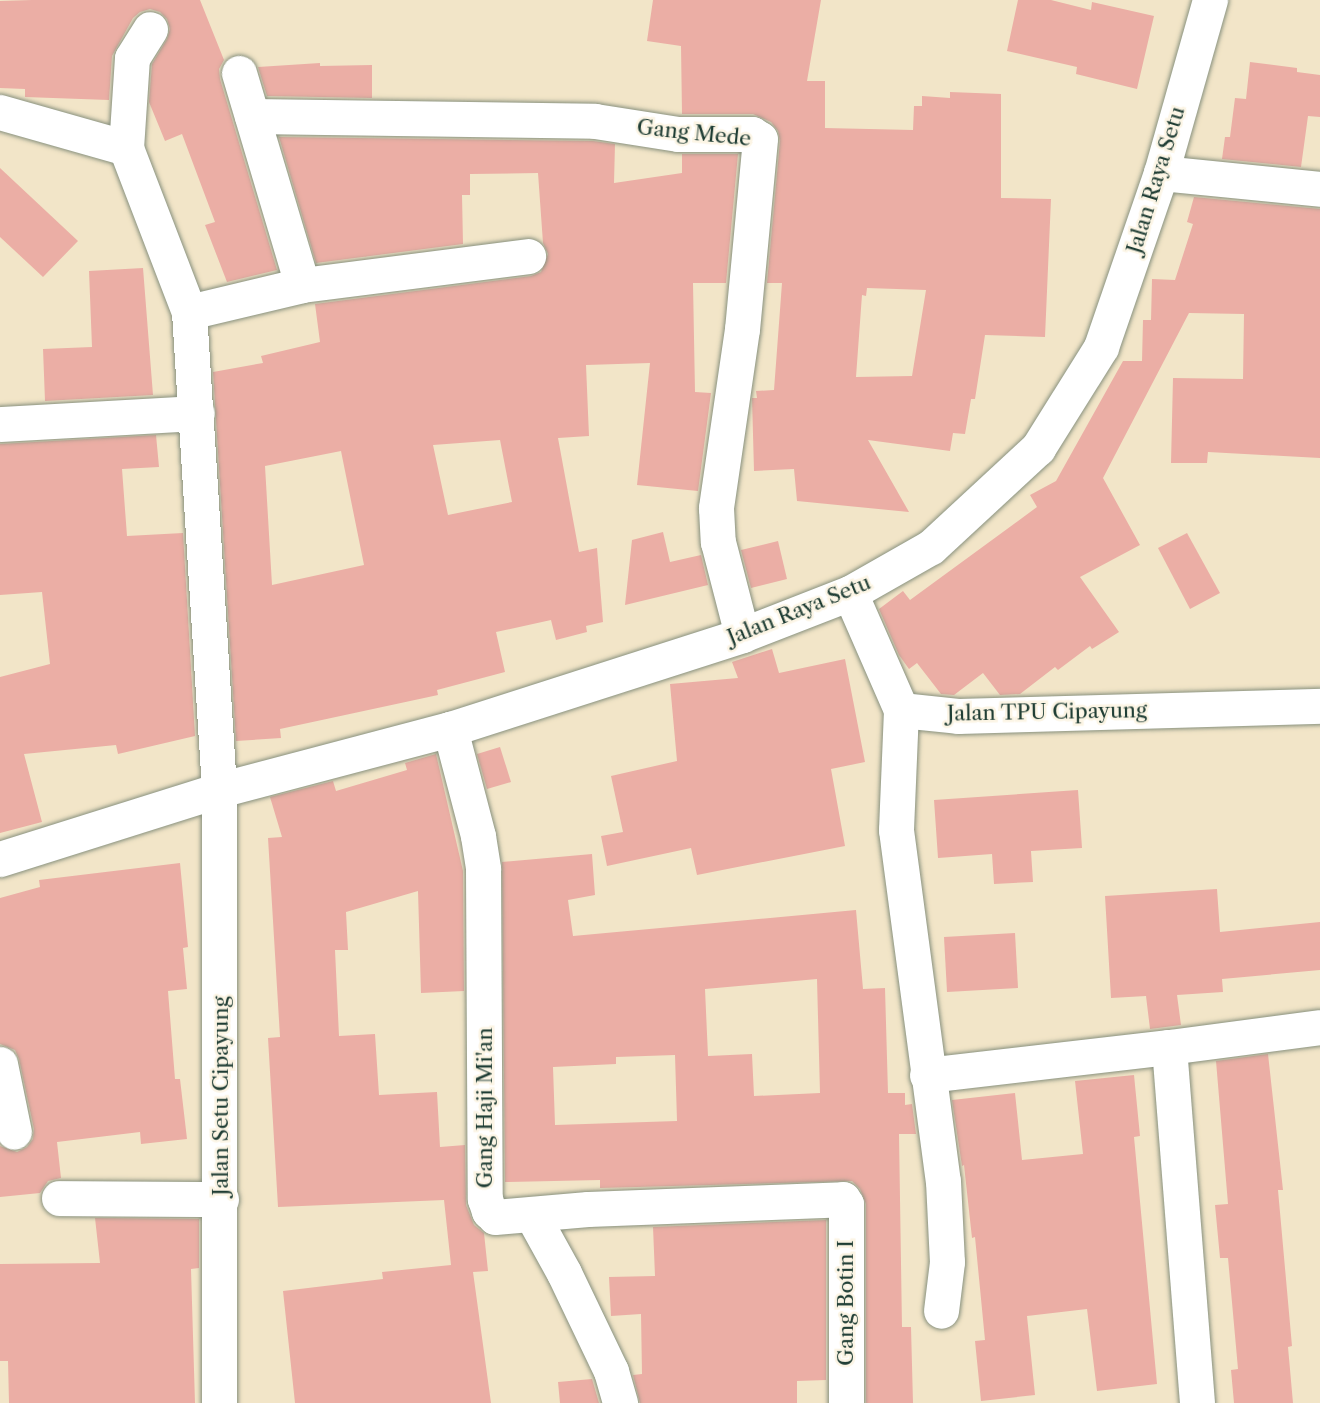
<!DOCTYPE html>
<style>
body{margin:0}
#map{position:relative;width:1320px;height:1403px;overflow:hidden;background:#f2e5c8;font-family:"Libre Caslon Text",serif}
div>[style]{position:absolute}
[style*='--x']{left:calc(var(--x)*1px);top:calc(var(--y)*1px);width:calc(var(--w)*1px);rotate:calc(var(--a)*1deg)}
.building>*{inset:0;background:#ebaea5}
.roads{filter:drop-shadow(0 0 2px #88917e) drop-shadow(0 0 2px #88917e)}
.minor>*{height:35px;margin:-17.5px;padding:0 17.5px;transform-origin:17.5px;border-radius:17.5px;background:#fff}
span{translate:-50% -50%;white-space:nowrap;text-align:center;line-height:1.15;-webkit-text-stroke:5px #fcf5e5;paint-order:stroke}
.street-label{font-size:21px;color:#1f3d34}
</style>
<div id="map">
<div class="building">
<i style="clip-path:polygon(32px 0,200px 0,224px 60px,219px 69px,220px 79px,277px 270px,227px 282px,205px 225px,215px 222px,182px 134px,165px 141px,149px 102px,152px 64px,167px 39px,170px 29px,167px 19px,160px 12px,150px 9px,140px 12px,133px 18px,112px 56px,109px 100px,25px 97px,25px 89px,0 88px,0 1px)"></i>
<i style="clip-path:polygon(evenodd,653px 0,821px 0,807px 81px,825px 81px,825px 128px,913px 130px,914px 106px,922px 106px,922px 96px,950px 98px,950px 92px,1001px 94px,1001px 198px,1051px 199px,1045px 337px,985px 335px,975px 399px,971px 399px,965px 434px,953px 433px,950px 451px,868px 440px,909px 512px,797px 501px,794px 469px,754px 471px,752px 398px,757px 398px,756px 391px,774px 390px,782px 283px,767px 283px,780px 141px,778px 131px,771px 122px,753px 114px,682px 114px,681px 46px,647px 41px,653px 0,867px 288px,926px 290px,912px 376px,856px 377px,862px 295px,866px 296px,867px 288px)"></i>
<i style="clip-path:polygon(1018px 0,1051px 0,1091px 10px,1092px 2px,1154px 16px,1137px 89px,1076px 74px,1077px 67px,1007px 51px)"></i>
<i style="clip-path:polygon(1250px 62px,1297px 68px,1297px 72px,1320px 75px,1320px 117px,1308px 116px,1301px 167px,1222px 159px,1225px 137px,1230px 137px,1235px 98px,1246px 99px)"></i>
<i style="clip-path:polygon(320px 63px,320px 66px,372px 65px,372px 98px,267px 96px,258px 67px)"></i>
<i style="clip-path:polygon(evenodd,279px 137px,593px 141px,615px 144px,614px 183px,682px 173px,682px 154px,738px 154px,726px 283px,693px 283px,695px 392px,711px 393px,698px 491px,637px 485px,650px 363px,586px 365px,589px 436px,558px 438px,579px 552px,597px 548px,603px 622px,586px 626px,587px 632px,556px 640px,551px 620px,496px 632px,505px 672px,437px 690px,438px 695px,280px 729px,281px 738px,236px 741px,213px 372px,263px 363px,261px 356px,320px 342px,315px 304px,531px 276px,541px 272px,548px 254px,543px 243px,538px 173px,470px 174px,470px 195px,462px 195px,463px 244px,316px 263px,279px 137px,500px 440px,512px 502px,448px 515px,433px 445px,500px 440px,279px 137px,341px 451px,364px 565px,272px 585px,265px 466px,341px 451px)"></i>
<i style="clip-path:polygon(0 168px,78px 241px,43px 277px,0 237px)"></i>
<i style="clip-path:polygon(1194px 197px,1320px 209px,1320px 458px,1208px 452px,1207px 463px,1171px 463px,1173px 378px,1243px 379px,1244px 314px,1189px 313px,1103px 478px,1140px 545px,1080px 577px,1119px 632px,1092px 649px,1090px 646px,1058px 670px,1055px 667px,1020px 694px,1000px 695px,983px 673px,954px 695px,941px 694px,917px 663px,909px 669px,899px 655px,879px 609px,903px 591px,910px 600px,1037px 507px,1030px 495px,1056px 481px,1123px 361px,1142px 361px,1143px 320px,1151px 320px,1152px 279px,1175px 280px,1193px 224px,1187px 222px)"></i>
<i style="clip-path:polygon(143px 268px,153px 395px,45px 401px,43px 349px,92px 347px,89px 271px)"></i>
<i style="clip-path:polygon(156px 435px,159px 467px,122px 469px,127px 536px,183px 533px,195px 736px,118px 754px,116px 745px,24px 754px,42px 822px,0 833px,0 677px,50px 664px,42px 592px,0 595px,0 444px)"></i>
<i style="clip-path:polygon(663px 532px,670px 562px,701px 555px,708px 585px,625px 605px,632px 540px)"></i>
<i style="clip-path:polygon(1187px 533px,1220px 593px,1190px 609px,1158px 548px)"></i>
<i style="clip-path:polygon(778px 541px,787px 579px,751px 588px,741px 550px)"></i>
<i style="clip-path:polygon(772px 649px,779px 673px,845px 659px,865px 762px,831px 769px,845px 846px,697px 875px,691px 848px,607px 866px,601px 836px,623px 832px,611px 776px,677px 761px,670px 684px,738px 678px,732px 662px)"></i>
<i style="clip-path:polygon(500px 747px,511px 782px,487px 789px,477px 754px)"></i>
<i style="clip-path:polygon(436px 754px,463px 871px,464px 991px,421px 993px,418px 891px,346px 912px,348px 950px,335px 950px,339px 1036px,375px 1034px,379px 1095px,437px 1092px,440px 1147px,465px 1145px,466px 1205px,474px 1225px,484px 1233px,488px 1271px,473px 1272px,491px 1403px,295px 1403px,283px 1291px,383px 1279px,382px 1272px,451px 1265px,444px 1200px,278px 1207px,268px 1038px,280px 1037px,268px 838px,282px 837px,270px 797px,333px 781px,336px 791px,407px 770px,405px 763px)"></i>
<i style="clip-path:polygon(1078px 790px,1082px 848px,1031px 851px,1033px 882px,994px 884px,992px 854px,938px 858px,934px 800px)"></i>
<i style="clip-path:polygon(evenodd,592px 854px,595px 895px,568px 900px,573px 936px,856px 910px,863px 989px,885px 988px,888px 1093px,905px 1093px,905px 1105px,912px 1104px,916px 1134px,899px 1134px,902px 1327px,911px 1327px,913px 1403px,866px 1403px,866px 1204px,860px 1189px,852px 1181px,600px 1188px,600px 1180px,505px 1182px,502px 862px,592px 854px,817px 979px,820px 1093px,754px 1096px,752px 1054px,708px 1056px,705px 989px,817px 979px,592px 854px,675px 1055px,677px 1121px,555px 1125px,553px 1067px,616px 1064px,616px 1057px,675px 1055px)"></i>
<i style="clip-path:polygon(180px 863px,188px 947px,183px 948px,187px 989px,168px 991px,175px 1079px,180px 1079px,187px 1139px,141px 1144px,140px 1132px,57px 1142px,61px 1178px,48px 1181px,40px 1193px,0 1197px,0 1146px,17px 1152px,27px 1147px,33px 1139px,34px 1129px,19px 1059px,15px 1050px,0 1044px,0 898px,40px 887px,39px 880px)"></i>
<i style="clip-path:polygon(1217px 889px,1220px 932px,1320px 922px,1320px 970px,1222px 979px,1223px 992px,1177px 995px,1181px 1025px,1150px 1029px,1146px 996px,1111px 998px,1105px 896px)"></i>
<i style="clip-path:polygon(1015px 933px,1018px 988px,947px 992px,944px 937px)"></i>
<i style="clip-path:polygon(1268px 1054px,1283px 1190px,1278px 1190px,1292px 1346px,1288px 1347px,1293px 1403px,1234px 1403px,1231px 1370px,1238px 1369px,1228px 1258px,1220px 1258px,1215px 1205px,1228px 1204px,1216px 1061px)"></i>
<i style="clip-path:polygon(1134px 1075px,1140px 1136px,1134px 1137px,1157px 1384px,1097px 1391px,1087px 1309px,1027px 1316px,1035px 1395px,981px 1401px,975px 1341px,985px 1340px,975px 1237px,972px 1238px,964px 1165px,962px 1166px,952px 1100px,1015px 1093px,1022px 1160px,1083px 1154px,1075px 1081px)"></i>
<i style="clip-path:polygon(95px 1218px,199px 1219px,199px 1268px,191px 1269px,195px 1403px,9px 1403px,8px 1361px,0 1361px,0 1264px,100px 1263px)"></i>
<i style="clip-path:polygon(826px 1220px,826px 1380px,797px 1381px,797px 1403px,640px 1403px,633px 1375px,642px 1374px,641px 1314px,611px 1316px,609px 1277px,655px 1276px,653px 1227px)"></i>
<i style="clip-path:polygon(592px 1379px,599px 1403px,560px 1403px,558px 1382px)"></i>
</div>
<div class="roads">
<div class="minor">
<i style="--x:239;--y:73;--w:221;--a:73.4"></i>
<i style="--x:0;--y:112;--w:131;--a:15.9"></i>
<i style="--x:126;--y:148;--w:176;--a:69"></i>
<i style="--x:189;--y:312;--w:479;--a:86.4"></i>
<i style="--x:219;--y:790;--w:613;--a:90"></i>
<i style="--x:252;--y:116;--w:343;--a:0.8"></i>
<i style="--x:595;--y:121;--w:84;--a:8.9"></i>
<i style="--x:678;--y:134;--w:74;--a:0"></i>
<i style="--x:752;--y:134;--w:9;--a:32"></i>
<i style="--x:760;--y:139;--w:191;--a:95.4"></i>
<i style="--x:742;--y:329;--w:181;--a:98.3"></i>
<i style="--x:716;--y:508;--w:34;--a:87"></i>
<i style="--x:718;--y:542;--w:96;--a:75.5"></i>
<i style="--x:126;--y:148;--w:90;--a:-86.2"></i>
<i style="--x:132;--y:58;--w:34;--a:-58"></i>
<i style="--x:1161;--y:173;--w:160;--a:5.7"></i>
<i style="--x:189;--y:312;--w:116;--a:-13.4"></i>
<i style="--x:302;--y:285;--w:228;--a:-7.3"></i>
<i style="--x:0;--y:424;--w:197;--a:-3.2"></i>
<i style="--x:850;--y:593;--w:128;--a:66.4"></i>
<i style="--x:901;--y:710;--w:57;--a:6"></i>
<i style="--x:958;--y:716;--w:362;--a:-1.6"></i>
<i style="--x:901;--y:710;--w:120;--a:92.4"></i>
<i style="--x:896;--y:830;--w:354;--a:82.4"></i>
<i style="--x:943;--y:1181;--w:81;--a:87.2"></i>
<i style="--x:947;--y:1262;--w:49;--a:97"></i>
<i style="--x:450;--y:729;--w:111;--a:75.3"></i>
<i style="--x:478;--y:836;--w:33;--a:81"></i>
<i style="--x:483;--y:869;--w:330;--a:89.7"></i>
<i style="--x:485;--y:1199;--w:13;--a:72"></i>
<i style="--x:489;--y:1211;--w:8;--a:45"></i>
<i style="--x:495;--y:1217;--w:93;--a:-4.9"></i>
<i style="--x:588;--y:1209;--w:255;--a:-2.2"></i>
<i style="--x:843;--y:1199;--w:6;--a:59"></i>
<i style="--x:846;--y:1204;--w:199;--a:90"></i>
<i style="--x:0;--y:859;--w:230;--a:-17.5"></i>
<i style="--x:219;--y:790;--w:239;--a:-14.8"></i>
<i style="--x:450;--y:729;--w:307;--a:-17.8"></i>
<i style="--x:742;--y:635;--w:116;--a:-21.3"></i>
<i style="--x:850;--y:593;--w:93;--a:-29.6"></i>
<i style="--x:931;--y:547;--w:146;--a:-42.8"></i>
<i style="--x:1038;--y:448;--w:119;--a:-58"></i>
<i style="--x:1101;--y:347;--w:184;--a:-71"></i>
<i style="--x:1161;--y:173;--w:180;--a:-74.2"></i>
<i style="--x:1169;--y:1047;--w:152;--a:-7.5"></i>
<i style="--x:0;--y:1064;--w:69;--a:78.4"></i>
<i style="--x:927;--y:1075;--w:244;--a:-6.6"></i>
<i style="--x:1169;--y:1047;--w:357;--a:85.5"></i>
<i style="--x:59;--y:1198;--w:162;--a:0.4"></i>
<i style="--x:532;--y:1215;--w:66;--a:61.1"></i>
<i style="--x:564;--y:1273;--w:109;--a:64.4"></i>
<i style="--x:611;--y:1371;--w:33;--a:74"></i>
</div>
</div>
<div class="street-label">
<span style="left:694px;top:133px;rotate:6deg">Gang Mede</span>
<span style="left:1156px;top:180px;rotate:-73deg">Jalan Raya Setu</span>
<span style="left:799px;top:610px;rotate:-22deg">Jalan Raya Setu</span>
<span style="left:1047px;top:712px;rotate:-1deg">Jalan TPU Cipayung</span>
<span style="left:221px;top:1096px;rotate:-90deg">Jalan Setu Cipayung</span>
<span style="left:485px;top:1108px;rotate:-90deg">Gang Haji Mi'an</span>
<span style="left:846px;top:1303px;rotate:-90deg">Gang Botin I</span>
</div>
</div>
